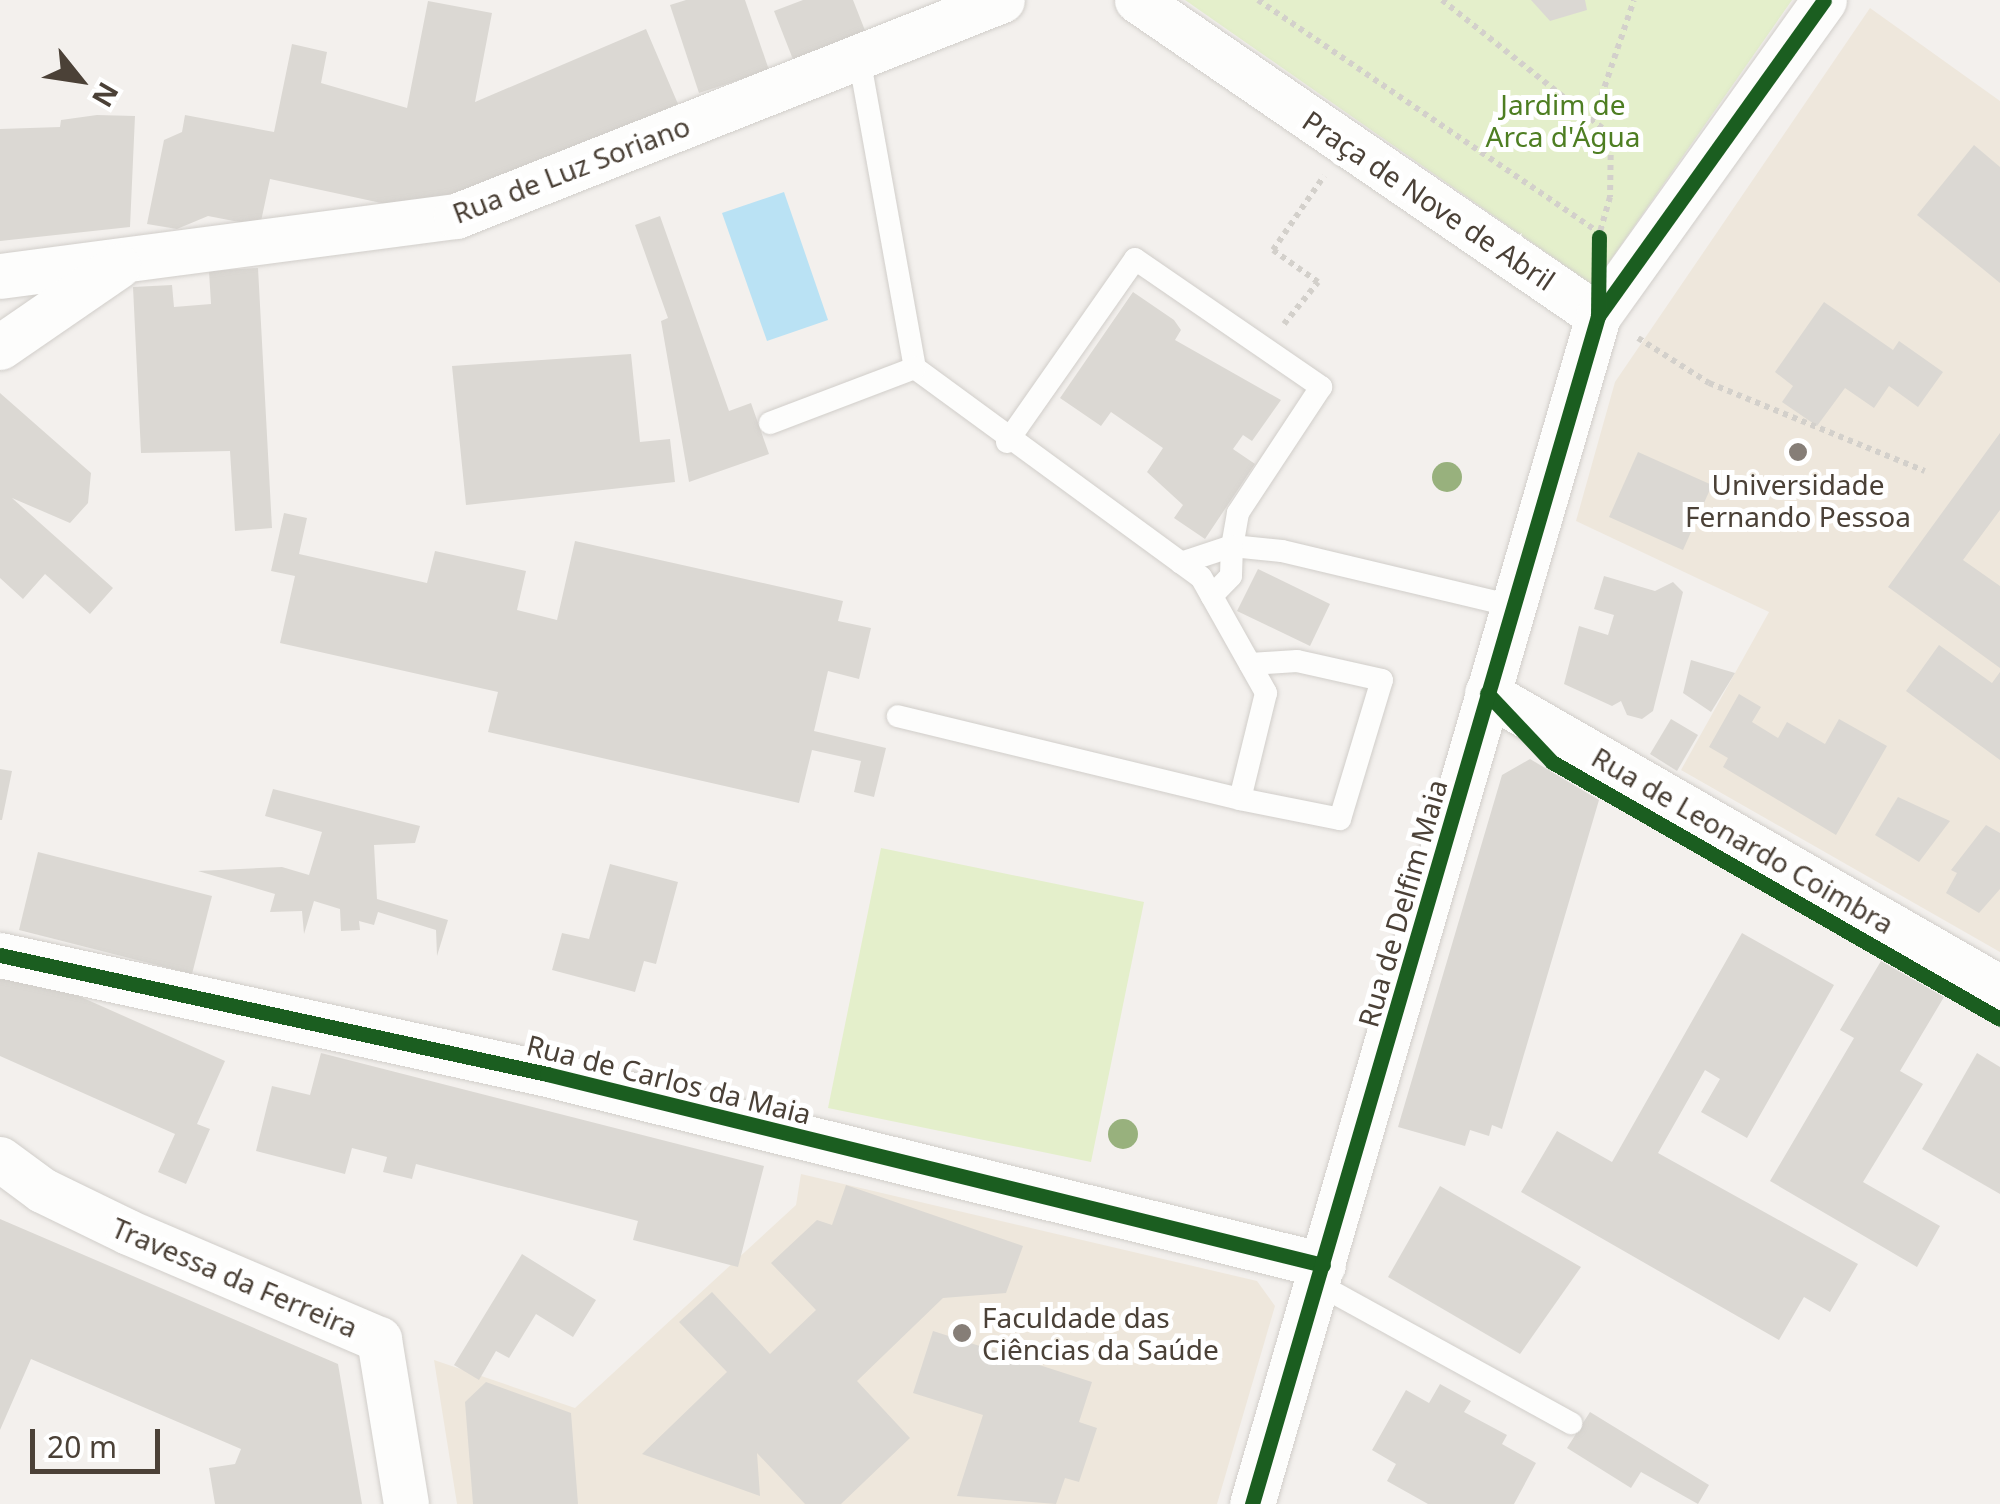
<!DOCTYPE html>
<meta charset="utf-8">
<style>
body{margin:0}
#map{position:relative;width:2000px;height:1504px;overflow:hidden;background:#f3f0ed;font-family:"Noto Sans",sans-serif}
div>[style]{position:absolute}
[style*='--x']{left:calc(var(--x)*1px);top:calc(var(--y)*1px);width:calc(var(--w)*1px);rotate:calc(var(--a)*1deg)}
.education>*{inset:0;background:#eee7dc}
.green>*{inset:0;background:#e4efcb}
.water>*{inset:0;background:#bae2f4}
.building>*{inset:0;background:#dbd8d3}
.path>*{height:6px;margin-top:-3px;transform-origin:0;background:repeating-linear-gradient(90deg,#d3d0cb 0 5px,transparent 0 10px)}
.roads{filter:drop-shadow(0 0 2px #d1ceca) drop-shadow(0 0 2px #d1ceca)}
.service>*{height:22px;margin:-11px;padding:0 11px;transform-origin:11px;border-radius:11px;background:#fdfdfc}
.minor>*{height:45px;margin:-22.5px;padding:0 22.5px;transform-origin:22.5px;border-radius:22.5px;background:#fdfdfc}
.cycleway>*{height:15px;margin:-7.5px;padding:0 7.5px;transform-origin:7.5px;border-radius:7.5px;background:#1b5e20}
.trees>*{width:30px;height:30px;margin:-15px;border-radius:50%;background:#98b17d}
.dots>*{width:28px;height:28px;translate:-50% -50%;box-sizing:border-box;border:5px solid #fff;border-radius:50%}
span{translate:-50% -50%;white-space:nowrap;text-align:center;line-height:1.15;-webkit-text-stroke:10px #fff;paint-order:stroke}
.park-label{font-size:28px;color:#4e7e22}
.street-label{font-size:28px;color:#4b4137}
.poi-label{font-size:28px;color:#4b4137}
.left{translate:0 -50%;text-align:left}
.north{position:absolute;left:30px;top:30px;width:100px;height:100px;-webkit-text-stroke:8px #fff;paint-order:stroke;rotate:120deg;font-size:28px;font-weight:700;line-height:40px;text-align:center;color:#4b4137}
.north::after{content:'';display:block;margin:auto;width:35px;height:45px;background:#4b4137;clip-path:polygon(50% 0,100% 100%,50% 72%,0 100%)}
.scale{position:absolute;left:30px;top:1429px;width:130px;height:45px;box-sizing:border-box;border:5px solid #4b4137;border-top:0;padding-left:12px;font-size:30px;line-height:35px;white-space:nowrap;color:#4b4137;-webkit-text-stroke:8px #fff;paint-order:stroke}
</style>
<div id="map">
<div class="education">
<i style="clip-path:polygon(1870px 8px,2000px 101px,2000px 952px,1681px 770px,1769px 612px,1576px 521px,1615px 382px)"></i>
<i style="clip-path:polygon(801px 1174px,1257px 1281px,1275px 1306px,1217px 1504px,457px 1504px,434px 1360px,575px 1408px,796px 1205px)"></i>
</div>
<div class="green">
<i style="clip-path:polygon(1185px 0,1792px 0,1593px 285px)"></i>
<i style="clip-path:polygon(881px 848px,1144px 902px,1091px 1162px,828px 1108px)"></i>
</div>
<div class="water">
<i style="clip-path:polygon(784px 192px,828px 320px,767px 341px,722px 213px)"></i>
</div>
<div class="building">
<i style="clip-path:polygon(686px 0,745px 0,769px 70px,699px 93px,670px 5px)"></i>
<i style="clip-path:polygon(803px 0,853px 0,866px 33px,794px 62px,774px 11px)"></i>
<i style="clip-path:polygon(1531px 0,1585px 0,1587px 10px,1550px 21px)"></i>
<i style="clip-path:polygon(428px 1px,492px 13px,475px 102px,646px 29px,678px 104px,423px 212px,270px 179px,260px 226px,208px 216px,177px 229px,147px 224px,164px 140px,182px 132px,185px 115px,274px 132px,292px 44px,327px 52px,321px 83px,407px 108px)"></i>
<i style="clip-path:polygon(97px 115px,135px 116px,130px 227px,0 241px,0 129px,60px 127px,61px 120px)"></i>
<i style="clip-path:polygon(1974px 145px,2000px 167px,2000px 283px,1917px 215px)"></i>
<i style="clip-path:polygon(660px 216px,729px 411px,751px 403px,769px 454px,689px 482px,661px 321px,668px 318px,635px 225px)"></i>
<i style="clip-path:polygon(258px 268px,272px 528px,235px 531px,230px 451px,141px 453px,133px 287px,172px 285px,174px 307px,211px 304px,209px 271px)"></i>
<i style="clip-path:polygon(1133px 292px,1174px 320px,1181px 330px,1175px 340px,1281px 400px,1252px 441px,1243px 435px,1233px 449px,1255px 464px,1205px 539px,1174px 518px,1183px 505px,1147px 472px,1163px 448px,1111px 412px,1101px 426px,1060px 398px)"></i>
<i style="clip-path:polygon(1824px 302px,1893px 350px,1899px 341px,1943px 372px,1918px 407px,1889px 386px,1874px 408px,1845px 388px,1817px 426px,1782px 402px,1793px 386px,1775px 372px)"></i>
<i style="clip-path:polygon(631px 354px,640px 442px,670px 439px,675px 482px,466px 505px,452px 366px)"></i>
<i style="clip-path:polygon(0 393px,91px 473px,88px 503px,70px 523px,12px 498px,113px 588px,90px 614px,45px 574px,23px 599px,0 578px)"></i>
<i style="clip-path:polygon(2000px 433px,2000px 510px,1963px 560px,2000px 586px,2000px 668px,1888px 587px)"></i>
<i style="clip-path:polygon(1638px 452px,1712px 485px,1683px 550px,1609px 517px)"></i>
<i style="clip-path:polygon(284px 513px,307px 518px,299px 554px,427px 583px,435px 551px,526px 571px,517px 610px,557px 620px,575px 541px,843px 601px,838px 621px,871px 628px,859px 679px,828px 671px,814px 731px,886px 748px,874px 797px,854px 792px,861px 761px,812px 750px,799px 803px,488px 732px,498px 692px,280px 643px,295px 576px,271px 571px)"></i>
<i style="clip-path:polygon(1258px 569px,1330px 604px,1310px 646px,1237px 611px)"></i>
<i style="clip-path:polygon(1604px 576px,1655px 591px,1673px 582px,1683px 592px,1653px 711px,1642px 719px,1627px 715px,1621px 701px,1612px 706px,1564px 684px,1579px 626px,1608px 635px,1614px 615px,1594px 609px)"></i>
<i style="clip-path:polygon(1939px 645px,1992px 683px,2000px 672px,2000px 760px,1906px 691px)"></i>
<i style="clip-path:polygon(1691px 660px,1735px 673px,1711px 712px,1683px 693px)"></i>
<i style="clip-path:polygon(1739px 694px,1761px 707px,1752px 722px,1778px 738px,1787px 722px,1825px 744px,1839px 719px,1887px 746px,1836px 835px,1723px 767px,1728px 758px,1709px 747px)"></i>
<i style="clip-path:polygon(1671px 719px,1698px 735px,1677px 771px,1650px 754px)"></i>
<i style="clip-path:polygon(1530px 759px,1599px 800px,1502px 1129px,1492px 1125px,1489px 1136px,1470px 1130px,1465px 1146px,1398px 1127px,1502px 775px)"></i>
<i style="clip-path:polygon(0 769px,12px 771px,2px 820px,0 820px)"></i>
<i style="clip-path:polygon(273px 789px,420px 826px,415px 843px,374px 845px,377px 899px,448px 920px,437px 956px,436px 930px,378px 912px,374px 925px,359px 921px,360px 930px,341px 931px,340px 909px,314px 901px,304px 934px,302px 911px,270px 912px,275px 894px,198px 871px,282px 867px,309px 875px,322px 832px,265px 816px)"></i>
<i style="clip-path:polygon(1898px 797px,1950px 821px,1919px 862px,1875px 835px)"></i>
<i style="clip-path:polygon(1986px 825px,2000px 833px,2000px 889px,1979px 913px,1946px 893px,1957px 873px,1951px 870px)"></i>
<i style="clip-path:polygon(38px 852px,212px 896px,192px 974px,19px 930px)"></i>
<i style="clip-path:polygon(610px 864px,678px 882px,656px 964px,644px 961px,635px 992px,552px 970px,562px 933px,589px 939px)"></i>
<i style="clip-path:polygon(1742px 933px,1834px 985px,1747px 1138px,1701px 1112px,1720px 1079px,1705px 1070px,1658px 1153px,1858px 1264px,1830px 1312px,1804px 1297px,1779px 1340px,1521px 1192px,1557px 1131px,1612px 1162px)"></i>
<i style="clip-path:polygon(0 961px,225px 1061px,197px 1124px,210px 1129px,186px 1184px,158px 1172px,175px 1134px,0 1056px)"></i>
<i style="clip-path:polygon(1881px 961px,1944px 997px,1900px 1071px,1923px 1084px,1863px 1182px,1940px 1226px,1917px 1267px,1770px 1181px,1854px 1038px,1840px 1030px)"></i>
<i style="clip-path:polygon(321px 1053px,764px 1166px,738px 1267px,633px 1240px,638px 1221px,416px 1164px,412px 1179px,383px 1172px,387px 1157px,352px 1148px,345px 1174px,256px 1151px,272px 1086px,310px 1095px)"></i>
<i style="clip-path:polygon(1977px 1053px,2000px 1067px,2000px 1194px,1922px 1149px)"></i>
<i style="clip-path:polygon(846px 1185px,1023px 1246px,1006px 1293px,943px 1298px,857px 1381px,910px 1438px,841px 1504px,805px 1504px,757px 1453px,760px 1496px,642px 1454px,727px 1372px,679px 1322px,712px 1292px,770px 1354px,816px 1310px,771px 1263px,817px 1220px,832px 1225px)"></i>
<i style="clip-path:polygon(1440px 1186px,1581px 1267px,1520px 1354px,1388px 1277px)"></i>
<i style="clip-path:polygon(0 1219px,338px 1364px,362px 1504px,215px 1504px,209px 1468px,235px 1464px,241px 1449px,31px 1359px,0 1430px)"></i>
<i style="clip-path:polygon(522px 1254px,596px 1300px,573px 1337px,536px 1314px,509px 1358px,496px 1351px,479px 1380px,454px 1365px)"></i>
<i style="clip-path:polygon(933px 1331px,1092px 1382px,1079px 1422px,1097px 1428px,1079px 1482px,1065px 1478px,1056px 1504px,957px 1496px,983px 1415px,913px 1393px)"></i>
<i style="clip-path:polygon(486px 1382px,571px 1413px,578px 1504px,473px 1504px,465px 1402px)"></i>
<i style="clip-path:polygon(1440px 1384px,1471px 1401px,1464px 1412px,1507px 1435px,1502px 1444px,1536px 1463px,1514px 1504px,1428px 1504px,1387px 1481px,1396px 1464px,1372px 1450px,1406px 1390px,1429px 1403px)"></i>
<i style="clip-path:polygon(1590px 1412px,1709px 1485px,1698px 1504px,1641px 1472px,1631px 1488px,1567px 1448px)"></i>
</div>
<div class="path">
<i style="--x:1258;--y:0;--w:415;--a:34.3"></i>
<i style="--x:1442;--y:0;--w:216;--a:38.6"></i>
<i style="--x:1611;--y:135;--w:62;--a:90.9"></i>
<i style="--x:1610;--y:197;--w:40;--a:106"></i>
<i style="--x:1595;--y:115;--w:121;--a:-71.3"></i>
<i style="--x:1284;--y:324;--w:54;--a:-51"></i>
<i style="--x:1318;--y:282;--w:55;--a:-144.6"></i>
<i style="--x:1273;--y:250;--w:90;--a:-55.4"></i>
<i style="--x:1638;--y:338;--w:84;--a:32.4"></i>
<i style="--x:1709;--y:383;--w:233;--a:22.2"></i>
</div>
<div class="roads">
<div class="service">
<i style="--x:859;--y:57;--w:316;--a:79.8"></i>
<i style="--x:915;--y:368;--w:354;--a:36.2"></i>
<i style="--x:1201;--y:577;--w:133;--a:60.7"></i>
<i style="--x:1266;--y:693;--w:109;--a:103.8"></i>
<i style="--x:1240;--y:799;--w:352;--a:-166.4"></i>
<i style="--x:770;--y:423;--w:155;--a:-20.8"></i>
<i style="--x:1007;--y:442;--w:223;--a:-55"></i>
<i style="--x:1135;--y:259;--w:226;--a:34.5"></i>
<i style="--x:1321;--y:387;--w:151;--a:123.4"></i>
<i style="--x:1238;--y:513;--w:34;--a:100"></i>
<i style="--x:1232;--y:546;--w:50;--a:5.7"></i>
<i style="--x:1282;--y:551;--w:237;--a:13.4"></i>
<i style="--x:1181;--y:563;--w:54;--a:-18.4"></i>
<i style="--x:1232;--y:546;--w:30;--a:92"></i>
<i style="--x:1231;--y:576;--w:28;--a:134"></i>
<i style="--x:1240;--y:799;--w:102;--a:11.3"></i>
<i style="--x:1340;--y:819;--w:145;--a:-73.2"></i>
<i style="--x:1382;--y:680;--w:87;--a:-167.4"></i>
<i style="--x:1297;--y:661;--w:47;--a:176.3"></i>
<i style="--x:1318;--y:1284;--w:289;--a:28.8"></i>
</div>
<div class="minor">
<i style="--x:1137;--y:0;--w:559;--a:34.43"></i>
<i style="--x:0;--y:276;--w:460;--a:-7.5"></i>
<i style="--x:456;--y:216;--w:587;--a:-21.58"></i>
<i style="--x:0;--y:347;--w:143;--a:-34.5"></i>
<i style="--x:1487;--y:693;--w:592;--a:29.9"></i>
<i style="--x:0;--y:955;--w:560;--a:12.27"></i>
<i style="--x:547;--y:1074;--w:799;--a:13.83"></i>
<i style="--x:0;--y:1159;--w:52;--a:36.4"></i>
<i style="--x:42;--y:1190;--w:96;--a:26"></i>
<i style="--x:128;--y:1232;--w:273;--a:23.1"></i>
<i style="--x:379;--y:1339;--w:167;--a:80.7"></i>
<i style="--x:1252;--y:1504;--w:1237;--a:-73.76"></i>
<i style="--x:1598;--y:316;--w:388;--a:-54.4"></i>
</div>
</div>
<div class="cycleway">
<i style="--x:1598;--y:316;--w:388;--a:-54.4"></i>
<i style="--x:1487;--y:693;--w:95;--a:46.7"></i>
<i style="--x:1552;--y:762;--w:516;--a:29.84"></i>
<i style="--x:0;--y:955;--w:560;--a:12.27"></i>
<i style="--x:547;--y:1074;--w:799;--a:13.83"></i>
<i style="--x:1252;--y:1504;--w:1237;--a:-73.76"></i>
<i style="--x:1598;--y:316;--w:79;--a:-89.3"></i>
</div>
<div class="trees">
<i style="left:1447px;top:477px"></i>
<i style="left:1123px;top:1134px"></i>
</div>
<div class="dots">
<i style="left:1798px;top:452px;background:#867e77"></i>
<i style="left:962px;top:1333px;background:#867e77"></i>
</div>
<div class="park-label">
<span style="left:1563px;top:120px">Jardim de<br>Arca d'Água</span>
</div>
<div class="street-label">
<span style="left:571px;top:169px;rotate:-21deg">Rua de Luz Soriano</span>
<span style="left:1429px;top:200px;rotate:34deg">Praça de Nove de Abril</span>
<span style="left:1743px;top:840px;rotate:30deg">Rua de Leonardo Coimbra</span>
<span style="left:1402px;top:903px;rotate:-74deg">Rua de Delfim Maia</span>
<span style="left:669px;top:1079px;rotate:14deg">Rua de Carlos da Maia</span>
<span style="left:235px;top:1277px;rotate:23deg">Travessa da Ferreira</span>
</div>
<div class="poi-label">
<span style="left:1798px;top:500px">Universidade<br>Fernando Pessoa</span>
<span class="left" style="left:982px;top:1333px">Faculdade das<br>Ciências da Saúde</span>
</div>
<div class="north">N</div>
<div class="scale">20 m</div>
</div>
